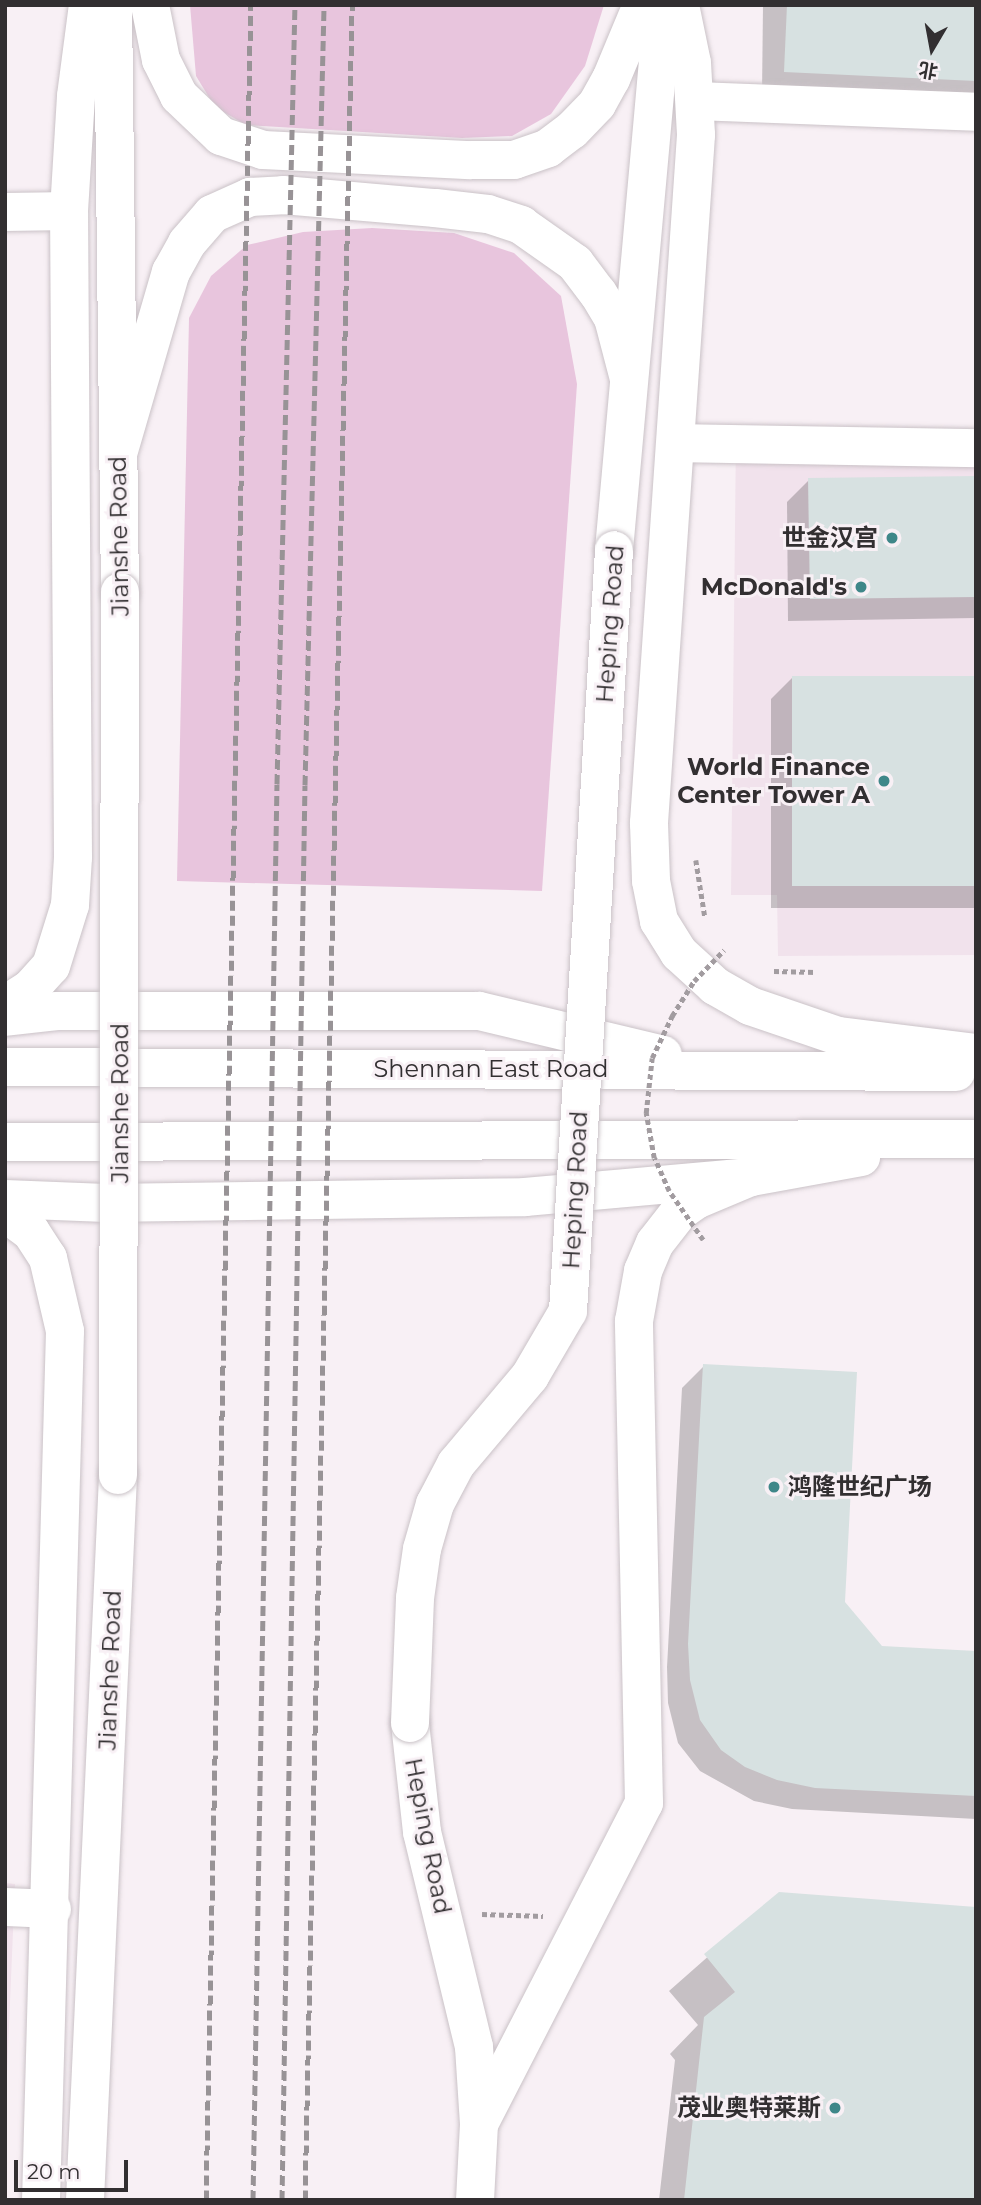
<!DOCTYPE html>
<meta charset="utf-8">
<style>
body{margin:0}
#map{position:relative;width:981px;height:2205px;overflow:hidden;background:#f8f0f5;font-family:Montserrat,"Noto Sans SC",sans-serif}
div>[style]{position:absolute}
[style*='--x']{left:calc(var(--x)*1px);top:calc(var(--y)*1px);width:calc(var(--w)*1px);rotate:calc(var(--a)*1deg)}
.built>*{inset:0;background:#f1e2ec}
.green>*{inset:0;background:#e8c5dd}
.shadow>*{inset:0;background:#0003}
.building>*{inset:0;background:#d7e1e1}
.path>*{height:4.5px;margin-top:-2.25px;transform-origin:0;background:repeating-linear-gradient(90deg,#a29ca0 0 5px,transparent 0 8.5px)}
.roads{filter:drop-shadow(0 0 2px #cac2c7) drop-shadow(0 0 2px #cac2c7)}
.minor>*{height:38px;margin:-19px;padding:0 19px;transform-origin:19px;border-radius:19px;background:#fff}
.major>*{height:38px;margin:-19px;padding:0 19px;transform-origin:19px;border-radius:19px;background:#fff}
.rail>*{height:5px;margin-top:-2.5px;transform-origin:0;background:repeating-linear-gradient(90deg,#989396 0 10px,transparent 0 15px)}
.path-bridge>*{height:4.5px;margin-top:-2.25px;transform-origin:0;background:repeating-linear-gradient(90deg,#a29ca0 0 5px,transparent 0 8.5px)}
.bridges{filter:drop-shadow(0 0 2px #cac2c7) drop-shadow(0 0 2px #cac2c7)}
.major-bridge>*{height:38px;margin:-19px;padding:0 19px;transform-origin:19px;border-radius:19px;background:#fff}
.dots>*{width:19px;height:19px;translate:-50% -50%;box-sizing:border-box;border:4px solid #f8f0f5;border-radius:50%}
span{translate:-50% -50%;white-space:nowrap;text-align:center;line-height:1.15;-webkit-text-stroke:6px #f8f0f5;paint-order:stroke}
.street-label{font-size:24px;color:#322f31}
.poi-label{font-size:24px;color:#322f31;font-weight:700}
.right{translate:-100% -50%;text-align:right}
.left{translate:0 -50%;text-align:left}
.frame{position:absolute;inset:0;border:7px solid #322f31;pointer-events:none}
.north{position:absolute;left:897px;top:14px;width:70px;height:70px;-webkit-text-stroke:5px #f8f0f5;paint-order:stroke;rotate:190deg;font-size:19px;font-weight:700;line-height:28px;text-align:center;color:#322f31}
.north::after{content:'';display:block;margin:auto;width:24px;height:32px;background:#322f31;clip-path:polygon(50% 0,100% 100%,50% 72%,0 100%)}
.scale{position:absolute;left:14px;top:2160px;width:114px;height:32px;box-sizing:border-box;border:4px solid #322f31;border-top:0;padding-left:9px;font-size:21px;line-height:24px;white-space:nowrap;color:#322f31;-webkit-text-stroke:5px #f8f0f5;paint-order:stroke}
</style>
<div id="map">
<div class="built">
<i style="clip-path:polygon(736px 434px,976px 434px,976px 955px,778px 956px,777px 895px,731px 895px)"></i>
<i style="clip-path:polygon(5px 1883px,15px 1884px,5px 2122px)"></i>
</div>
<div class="green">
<i style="clip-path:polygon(190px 5px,604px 5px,585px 66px,551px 114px,512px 136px,462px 138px,246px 125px,215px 107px,196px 76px)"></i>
<i style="clip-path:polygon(372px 228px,454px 233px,514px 253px,561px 296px,577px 384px,542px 891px,177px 881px,189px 318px,211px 276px,247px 245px,303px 232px)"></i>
</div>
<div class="shadow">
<i style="clip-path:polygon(763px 5px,976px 5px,976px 98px,762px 93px)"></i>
<i style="clip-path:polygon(976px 477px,976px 618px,788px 621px,787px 502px,809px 480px)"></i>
<i style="clip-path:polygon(793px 677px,976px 677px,976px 908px,771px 908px,771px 699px)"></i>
<i style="clip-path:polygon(704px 1366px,843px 1602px,881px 1648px,976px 1653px,976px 1819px,792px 1809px,754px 1801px,700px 1771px,678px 1743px,668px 1703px,667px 1667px,682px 1388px)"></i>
<i style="clip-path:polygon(779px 1894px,976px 2200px,659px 2200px,675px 2060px,670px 2054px,698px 2025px,669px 1991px)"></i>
</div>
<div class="building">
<i style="clip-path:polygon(787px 5px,976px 5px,976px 81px,784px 72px)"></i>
<i style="clip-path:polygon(976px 476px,976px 597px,810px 599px,808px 478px)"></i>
<i style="clip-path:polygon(792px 676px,976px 676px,976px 886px,792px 886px)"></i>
<i style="clip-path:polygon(703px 1364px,857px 1372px,845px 1602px,882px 1646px,976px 1651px,976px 1796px,815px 1788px,777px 1780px,745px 1767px,721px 1750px,700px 1720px,690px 1680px,688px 1644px)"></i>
<i style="clip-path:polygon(779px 1892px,976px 1907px,976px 2200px,684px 2200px,704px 2017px,735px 1992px,704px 1954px)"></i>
</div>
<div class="path">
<i style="--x:696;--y:860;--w:58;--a:81"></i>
<i style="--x:774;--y:971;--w:42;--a:1.4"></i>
<i style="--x:482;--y:1914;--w:61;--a:1.9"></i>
</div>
<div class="roads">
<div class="minor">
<i style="--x:696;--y:101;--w:280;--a:2.2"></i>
<i style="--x:5;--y:212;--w:64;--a:-0.9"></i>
<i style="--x:676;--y:443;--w:300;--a:1"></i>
<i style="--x:5;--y:1907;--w:47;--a:2.4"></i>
</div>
<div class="major">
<i style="--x:113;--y:5;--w:587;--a:89.32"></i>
<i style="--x:150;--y:5;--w:56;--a:78.7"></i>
<i style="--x:161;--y:60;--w:40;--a:63.4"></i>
<i style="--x:179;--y:96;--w:58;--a:43.6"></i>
<i style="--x:221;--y:136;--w:44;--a:18.4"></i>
<i style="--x:263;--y:150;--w:208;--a:2.8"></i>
<i style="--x:471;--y:160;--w:43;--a:0"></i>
<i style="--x:514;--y:160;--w:36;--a:-19"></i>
<i style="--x:548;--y:148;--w:30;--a:-37"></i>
<i style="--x:572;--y:130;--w:36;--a:-46"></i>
<i style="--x:597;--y:104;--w:29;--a:-61"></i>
<i style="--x:611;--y:79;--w:80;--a:-67.3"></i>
<i style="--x:680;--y:5;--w:59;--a:78.3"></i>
<i style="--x:692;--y:63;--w:72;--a:86.8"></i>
<i style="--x:696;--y:135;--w:690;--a:93.91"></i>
<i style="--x:649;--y:823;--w:58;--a:88"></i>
<i style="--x:651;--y:881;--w:41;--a:78.7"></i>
<i style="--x:659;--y:921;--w:38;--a:58"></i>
<i style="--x:679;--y:953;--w:49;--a:42.5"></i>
<i style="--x:715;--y:986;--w:40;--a:29.7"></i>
<i style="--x:750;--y:1006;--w:93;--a:18.8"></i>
<i style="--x:838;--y:1036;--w:139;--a:7"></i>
<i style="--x:118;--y:454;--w:190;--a:-73.8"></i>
<i style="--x:171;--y:272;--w:33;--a:-61"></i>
<i style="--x:187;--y:243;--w:38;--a:-49"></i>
<i style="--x:212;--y:214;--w:42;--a:-24.1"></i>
<i style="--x:250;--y:197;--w:33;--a:-3"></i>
<i style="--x:283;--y:195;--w:153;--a:4.9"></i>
<i style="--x:435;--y:208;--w:53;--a:6.5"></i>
<i style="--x:488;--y:214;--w:35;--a:18"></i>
<i style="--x:521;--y:225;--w:66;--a:35.1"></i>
<i style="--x:575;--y:263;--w:38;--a:53"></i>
<i style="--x:598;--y:293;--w:29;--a:59"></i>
<i style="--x:613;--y:318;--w:63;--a:75.3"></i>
<i style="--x:614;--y:550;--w:547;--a:-84.86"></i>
<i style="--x:5;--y:1005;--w:30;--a:-33"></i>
<i style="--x:30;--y:989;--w:31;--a:-48"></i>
<i style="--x:51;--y:966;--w:64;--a:-72.7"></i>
<i style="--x:70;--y:905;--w:48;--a:-86.4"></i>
<i style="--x:73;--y:857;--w:646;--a:-90.35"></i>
<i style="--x:69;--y:211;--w:115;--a:-86.5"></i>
<i style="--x:76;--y:96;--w:92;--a:-82.5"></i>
<i style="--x:5;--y:1017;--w:52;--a:-6.6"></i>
<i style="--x:57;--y:1011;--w:422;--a:0"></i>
<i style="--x:479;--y:1011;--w:189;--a:13.4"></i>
<i style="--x:5;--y:1067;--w:951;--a:0.3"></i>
<i style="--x:5;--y:1142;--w:971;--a:-0.18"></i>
<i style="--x:5;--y:1199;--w:101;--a:2.3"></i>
<i style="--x:106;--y:1203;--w:419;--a:-0.8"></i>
<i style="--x:525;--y:1197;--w:227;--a:-5.1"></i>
<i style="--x:751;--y:1177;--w:112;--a:-10.3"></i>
<i style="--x:5;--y:1213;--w:32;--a:36"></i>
<i style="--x:31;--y:1232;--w:31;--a:57"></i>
<i style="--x:48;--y:1258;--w:75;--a:76.9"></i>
<i style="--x:65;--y:1331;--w:869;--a:91.58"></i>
<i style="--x:410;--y:1723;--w:110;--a:83.7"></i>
<i style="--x:422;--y:1832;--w:221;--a:76.4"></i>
<i style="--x:474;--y:2047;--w:77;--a:86.3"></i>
<i style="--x:479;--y:2124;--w:76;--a:93"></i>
<i style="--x:479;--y:2124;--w:361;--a:-62.8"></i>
<i style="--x:644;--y:1803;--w:482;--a:-91.2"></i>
<i style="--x:634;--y:1321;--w:51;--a:-79.8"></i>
<i style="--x:643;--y:1271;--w:30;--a:-67"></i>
<i style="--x:655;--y:1243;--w:39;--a:-52"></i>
<i style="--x:679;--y:1212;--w:21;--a:-35"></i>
<i style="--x:696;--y:1200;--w:60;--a:-22.7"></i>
<i style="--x:85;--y:2200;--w:726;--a:-87.39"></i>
</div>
</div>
<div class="rail">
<i style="--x:206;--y:2200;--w:2195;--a:-88.83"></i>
<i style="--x:253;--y:2200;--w:1416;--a:-89.03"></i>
<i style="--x:277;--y:784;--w:779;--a:-88.68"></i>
<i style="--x:282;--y:2200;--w:1415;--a:-89.07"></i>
<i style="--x:305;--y:785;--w:780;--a:-88.6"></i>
<i style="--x:305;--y:2200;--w:2196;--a:-88.77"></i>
</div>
<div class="path-bridge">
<i style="--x:703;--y:1240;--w:60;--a:-124.8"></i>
<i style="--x:669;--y:1191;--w:36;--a:-114"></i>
<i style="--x:654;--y:1158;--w:46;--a:-100.1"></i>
<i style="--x:646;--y:1113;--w:55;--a:-83.8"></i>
<i style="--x:652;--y:1058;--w:47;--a:-64.5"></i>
<i style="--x:672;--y:1016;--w:41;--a:-57.8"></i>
<i style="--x:694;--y:981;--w:43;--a:-45.9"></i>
</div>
<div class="bridges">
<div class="major-bridge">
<i style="--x:118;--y:1475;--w:883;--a:-89.87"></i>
<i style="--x:410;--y:1723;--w:125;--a:-87.7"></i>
<i style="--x:415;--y:1598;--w:49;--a:-81.9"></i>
<i style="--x:422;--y:1549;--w:47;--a:-73.9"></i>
<i style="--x:435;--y:1504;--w:45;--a:-62.3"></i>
<i style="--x:456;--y:1464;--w:115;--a:-49.9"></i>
<i style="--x:530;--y:1376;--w:75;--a:-59.7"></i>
<i style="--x:568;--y:1311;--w:762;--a:-86.54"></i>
</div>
</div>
<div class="dots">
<i style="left:892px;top:538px;background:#3f8789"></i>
<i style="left:861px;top:587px;background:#3f8789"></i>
<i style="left:884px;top:781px;background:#3f8789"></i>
<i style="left:774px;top:1487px;background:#3f8789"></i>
<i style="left:835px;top:2108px;background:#3f8789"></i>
</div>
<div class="street-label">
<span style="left:119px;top:536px;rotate:-91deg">Jianshe Road</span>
<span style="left:610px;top:624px;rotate:-86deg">Heping Road</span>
<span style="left:491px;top:1069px">Shennan East Road</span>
<span style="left:120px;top:1103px;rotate:-90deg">Jianshe Road</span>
<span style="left:575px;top:1190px;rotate:-87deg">Heping Road</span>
<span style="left:110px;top:1670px;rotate:-88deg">Jianshe Road</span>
<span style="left:428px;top:1836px;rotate:79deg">Heping Road</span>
</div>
<div class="poi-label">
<span class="right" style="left:878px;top:538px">世金汉宫</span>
<span class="right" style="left:847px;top:587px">McDonald's</span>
<span class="right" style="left:870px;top:781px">World Finance<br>Center Tower A</span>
<span class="left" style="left:788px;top:1487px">鸿隆世纪广场</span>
<span class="right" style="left:821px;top:2108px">茂业奥特莱斯</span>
</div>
<div class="frame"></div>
<div class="north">北</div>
<div class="scale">20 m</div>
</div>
